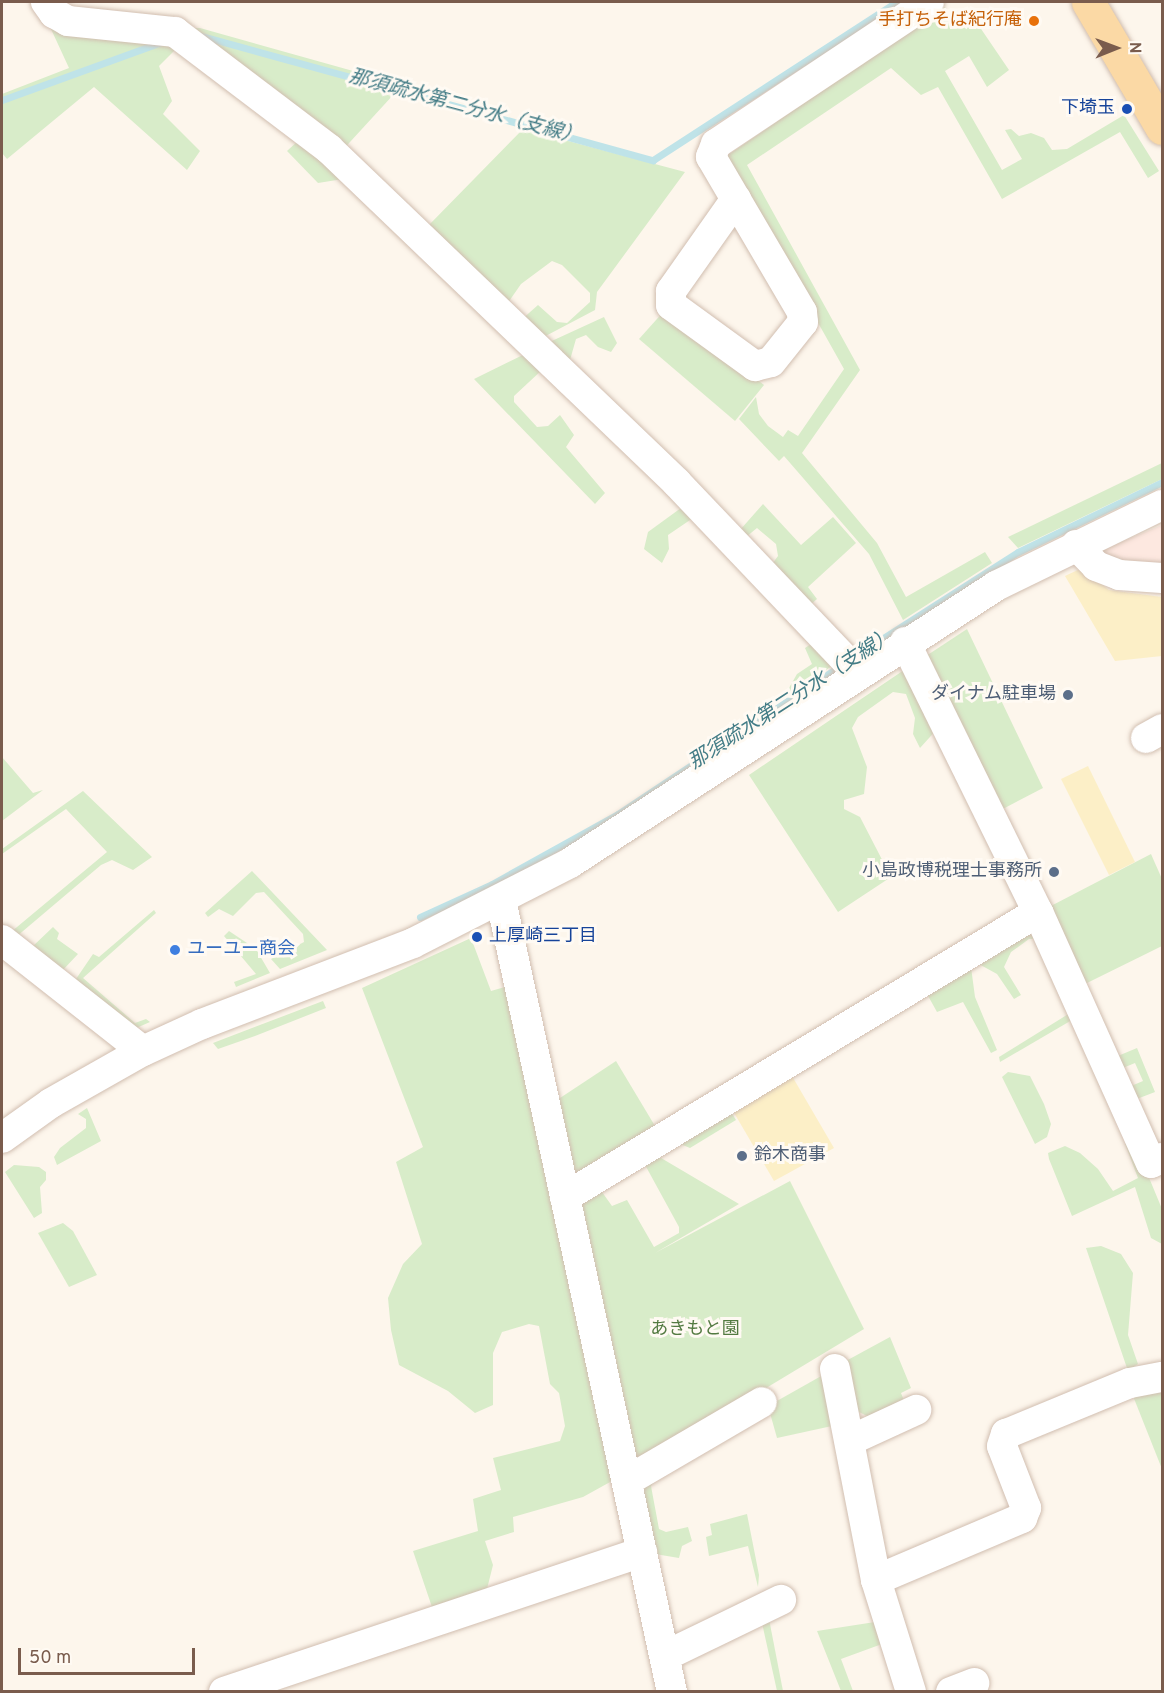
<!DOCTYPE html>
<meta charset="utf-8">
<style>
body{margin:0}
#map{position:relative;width:1164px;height:1693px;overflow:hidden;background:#fdf6ec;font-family:Overpass,"Noto Sans JP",sans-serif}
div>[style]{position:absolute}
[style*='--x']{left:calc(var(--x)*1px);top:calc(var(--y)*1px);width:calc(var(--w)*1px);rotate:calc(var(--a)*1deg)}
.commercial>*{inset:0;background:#fde8e0}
.green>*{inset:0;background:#d8ecc9}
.sand>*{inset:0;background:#fcefc7}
.stream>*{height:7px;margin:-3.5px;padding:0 3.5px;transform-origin:3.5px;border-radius:3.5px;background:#bfe3e8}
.roads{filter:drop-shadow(0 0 2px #d1beb0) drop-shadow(0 0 2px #d1beb0)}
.minor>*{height:30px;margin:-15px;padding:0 15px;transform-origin:15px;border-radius:15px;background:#fff}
.major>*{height:33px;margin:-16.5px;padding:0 16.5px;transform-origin:16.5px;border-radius:16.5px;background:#fbd9a5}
.dots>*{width:16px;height:16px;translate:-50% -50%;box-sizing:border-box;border:3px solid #fffaf3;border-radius:50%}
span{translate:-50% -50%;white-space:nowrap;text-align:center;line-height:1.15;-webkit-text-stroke:6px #fffaf3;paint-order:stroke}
.food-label{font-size:18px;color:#c56008}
.right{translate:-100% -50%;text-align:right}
.transit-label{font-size:18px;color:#164399}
.left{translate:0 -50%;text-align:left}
.service-label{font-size:18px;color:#4e5e75}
.shop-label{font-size:18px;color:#366cbe}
.park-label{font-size:18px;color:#537a41}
.water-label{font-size:20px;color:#437c86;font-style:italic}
.frame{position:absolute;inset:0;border:3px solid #7a5c4d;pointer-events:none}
.north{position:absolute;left:1086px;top:18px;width:60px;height:60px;-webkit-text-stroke:4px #fffaf3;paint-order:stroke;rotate:89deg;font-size:16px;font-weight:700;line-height:24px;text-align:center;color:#7a5c4d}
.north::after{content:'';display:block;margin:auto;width:21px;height:27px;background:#7a5c4d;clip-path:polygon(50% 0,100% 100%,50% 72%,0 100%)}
.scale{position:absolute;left:18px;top:1648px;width:177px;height:27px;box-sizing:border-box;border:3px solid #7a5c4d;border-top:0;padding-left:8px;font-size:18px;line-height:21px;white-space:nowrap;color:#7a5c4d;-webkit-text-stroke:4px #fffaf3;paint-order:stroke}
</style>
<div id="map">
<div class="commercial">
<i style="clip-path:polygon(1162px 525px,1162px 566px,1100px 556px,1102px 550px)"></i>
</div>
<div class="green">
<i style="clip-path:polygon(945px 7px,954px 21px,962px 24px,975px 20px,1009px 70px,987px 87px,969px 56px,945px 71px,1002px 170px,1022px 159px,1005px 130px,1011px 129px,1019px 136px,1031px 133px,1044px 138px,1052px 150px,1067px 149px,1124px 115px,1159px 171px,1148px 178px,1120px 132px,1002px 199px,938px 87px,921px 95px,891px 68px,747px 165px,860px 370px,802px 453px,877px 543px,906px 597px,985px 552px,992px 563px,903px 620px,869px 554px,784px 456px,779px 461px,739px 419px,756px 397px,759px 414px,768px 426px,783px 437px,788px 430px,798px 436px,844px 369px,725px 157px)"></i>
<i style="clip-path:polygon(200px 28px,396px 83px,394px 94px,339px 154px,178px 47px,159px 66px,172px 101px,163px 114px,200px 151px,187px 170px,94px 87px,7px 159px,2px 153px,2px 94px,69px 68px,51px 29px)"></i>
<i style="clip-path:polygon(523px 129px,685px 172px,597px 292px,595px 310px,538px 340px,520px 321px,538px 305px,557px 322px,567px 323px,590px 302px,590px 293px,562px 265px,552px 261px,521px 284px,505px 307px,428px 226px)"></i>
<i style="clip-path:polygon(299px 140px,343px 179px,318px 183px,287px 151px)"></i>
<i style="clip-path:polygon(665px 310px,764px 385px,735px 421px,639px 339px)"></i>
<i style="clip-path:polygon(604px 317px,617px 343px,611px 352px,598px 347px,586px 335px,576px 339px,570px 360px,543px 345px)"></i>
<i style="clip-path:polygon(525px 354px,543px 369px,514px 396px,514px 402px,537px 427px,548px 426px,560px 415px,574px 435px,566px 447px,605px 493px,595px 504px,474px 379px)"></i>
<i style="clip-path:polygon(1162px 463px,1162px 479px,1018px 548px,1008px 537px)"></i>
<i style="clip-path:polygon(763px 504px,801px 545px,833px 517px,856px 543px,808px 587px,817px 599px,810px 605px,772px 564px,778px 556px,776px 544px,757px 528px,746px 537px,740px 530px)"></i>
<i style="clip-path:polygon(681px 508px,693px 518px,668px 535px,669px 549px,662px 563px,644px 549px,648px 532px)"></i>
<i style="clip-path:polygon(967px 629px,1043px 788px,999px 811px,923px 658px)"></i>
<i style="clip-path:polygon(814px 642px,835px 664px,791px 693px,789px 688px,797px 674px,812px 664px,805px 648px)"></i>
<i style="clip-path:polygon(904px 670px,939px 727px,920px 748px,913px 734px,915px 718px,906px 694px,893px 692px,858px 717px,852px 728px,867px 767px,864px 794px,844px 800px,844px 809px,860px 817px,891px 877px,838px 912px,749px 775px)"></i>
<i style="clip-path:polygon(2px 757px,33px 793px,43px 790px,2px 821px)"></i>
<i style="clip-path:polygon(83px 791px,152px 857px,133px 870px,112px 860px,101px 865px,16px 937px,11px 932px,107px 852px,66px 809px,2px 854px,2px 849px)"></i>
<i style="clip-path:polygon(1151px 854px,1162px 879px,1162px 946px,1087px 983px,1081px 982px,1047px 908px)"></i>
<i style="clip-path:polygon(252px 871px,327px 950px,280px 969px,271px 959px,304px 942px,303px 934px,264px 892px,256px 893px,233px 916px,219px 909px,208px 917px,205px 913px)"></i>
<i style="clip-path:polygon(154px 910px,156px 913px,83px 978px,135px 1023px,146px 1019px,150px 1022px,134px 1029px,76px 979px,93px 954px,99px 957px)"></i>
<i style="clip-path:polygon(53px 927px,59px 933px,57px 939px,78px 954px,62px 971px,32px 947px)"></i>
<i style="clip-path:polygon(1031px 929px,1035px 939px,1029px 939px,1011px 952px,1004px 967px,1021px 995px,1014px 999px,997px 974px,977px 963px)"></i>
<i style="clip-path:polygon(229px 931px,256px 949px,270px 973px,236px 987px,234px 982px,256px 974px,224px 936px)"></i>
<i style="clip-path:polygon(471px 938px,491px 991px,512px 985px,621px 1476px,583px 1497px,513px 1517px,514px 1532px,485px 1541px,493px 1565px,486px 1593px,434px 1613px,413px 1551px,478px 1531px,473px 1499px,501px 1490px,493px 1458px,560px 1441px,565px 1426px,559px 1393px,550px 1384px,539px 1326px,529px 1324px,502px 1332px,493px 1353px,493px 1405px,475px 1413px,448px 1391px,399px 1365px,391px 1330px,388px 1298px,403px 1264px,422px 1244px,396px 1162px,423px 1147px,362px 988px)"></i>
<i style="clip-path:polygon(971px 967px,975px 997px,997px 1050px,991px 1053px,963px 1002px,937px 1012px,927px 994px)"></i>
<i style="clip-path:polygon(323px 1001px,326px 1008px,255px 1036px,218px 1049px,213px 1043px)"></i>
<i style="clip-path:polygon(1070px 1013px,1072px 1020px,1000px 1062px,999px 1057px)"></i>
<i style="clip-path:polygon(1137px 1048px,1155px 1092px,1129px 1102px,1124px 1089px,1143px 1081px,1135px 1063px,1118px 1070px,1113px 1058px)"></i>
<i style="clip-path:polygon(616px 1061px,655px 1126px,576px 1177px,557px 1100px)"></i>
<i style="clip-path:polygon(1008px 1072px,1030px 1076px,1044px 1104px,1051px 1124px,1047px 1137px,1035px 1144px,1002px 1077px)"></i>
<i style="clip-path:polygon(87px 1108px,101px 1141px,57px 1165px,54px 1157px,60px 1148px,86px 1128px,86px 1119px,78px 1114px)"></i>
<i style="clip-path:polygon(731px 1112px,736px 1120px,690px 1148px,678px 1143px)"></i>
<i style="clip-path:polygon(1133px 1139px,1162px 1209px,1162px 1244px,1151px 1238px,1135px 1187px,1072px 1216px,1049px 1159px,1048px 1153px,1065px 1146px,1080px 1153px,1098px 1169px,1113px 1191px,1138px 1178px,1125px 1144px)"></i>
<i style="clip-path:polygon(656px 1155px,739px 1204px,655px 1253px,790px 1181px,864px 1329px,637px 1466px,577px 1206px,602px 1192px,612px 1206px,627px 1200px,654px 1247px,679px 1233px,679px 1227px,644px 1163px)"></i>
<i style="clip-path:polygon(14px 1165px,39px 1167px,46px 1172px,46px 1180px,40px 1187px,42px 1213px,34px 1218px,5px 1172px)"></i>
<i style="clip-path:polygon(63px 1223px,73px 1231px,97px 1275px,69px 1287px,38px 1233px)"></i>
<i style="clip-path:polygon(1101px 1246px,1121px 1254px,1133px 1273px,1128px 1335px,1138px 1364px,1128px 1371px,1086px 1248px)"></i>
<i style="clip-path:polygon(890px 1337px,911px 1388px,901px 1393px,905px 1403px,871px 1418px,857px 1411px,844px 1362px)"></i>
<i style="clip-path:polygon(823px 1375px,832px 1426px,777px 1438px,768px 1406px)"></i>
<i style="clip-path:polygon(1162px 1385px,1162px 1469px,1131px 1391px)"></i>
<i style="clip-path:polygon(659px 1474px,651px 1486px,659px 1529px,666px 1532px,688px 1527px,692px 1541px,682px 1546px,679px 1558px,655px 1554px,638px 1484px)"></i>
<i style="clip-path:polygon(747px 1514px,759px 1575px,758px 1587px,748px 1546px,709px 1556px,706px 1537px,712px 1535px,710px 1524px)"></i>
<i style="clip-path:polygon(769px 1619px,783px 1691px,777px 1691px,762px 1623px)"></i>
<i style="clip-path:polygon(875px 1622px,882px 1644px,841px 1659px,853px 1691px,841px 1691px,817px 1631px)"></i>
</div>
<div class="sand">
<i style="clip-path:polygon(1082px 568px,1109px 590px,1162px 597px,1162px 656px,1115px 661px,1065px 576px)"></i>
<i style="clip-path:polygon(1088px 766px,1135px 862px,1109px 875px,1061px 779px)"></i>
<i style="clip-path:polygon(792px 1076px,834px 1148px,774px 1181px,733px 1111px)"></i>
</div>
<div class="stream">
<i style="--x:198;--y:35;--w:472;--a:15.4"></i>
<i style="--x:653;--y:160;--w:290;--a:-33"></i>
<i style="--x:2;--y:100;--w:169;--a:-20"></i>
<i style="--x:852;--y:658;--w:197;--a:-32.6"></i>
<i style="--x:1018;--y:552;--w:160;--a:-25.9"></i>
<i style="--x:420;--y:917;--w:79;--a:-24.6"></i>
<i style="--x:492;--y:884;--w:144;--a:-29.1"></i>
<i style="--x:618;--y:814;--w:267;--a:-33.7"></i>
</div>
<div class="roads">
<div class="minor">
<i style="--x:46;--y:2;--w:14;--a:54"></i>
<i style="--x:54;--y:13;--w:16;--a:30"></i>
<i style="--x:68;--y:21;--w:108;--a:5.9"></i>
<i style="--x:175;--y:32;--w:193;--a:37.2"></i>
<i style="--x:329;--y:149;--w:482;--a:43.8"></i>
<i style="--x:677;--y:483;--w:264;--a:46.4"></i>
<i style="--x:736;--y:199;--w:113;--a:125.2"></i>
<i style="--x:671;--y:291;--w:14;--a:90"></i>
<i style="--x:671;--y:305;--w:104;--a:36"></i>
<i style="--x:755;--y:366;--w:16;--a:-14"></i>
<i style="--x:771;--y:362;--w:51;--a:-51.3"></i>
<i style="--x:803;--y:322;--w:10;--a:-96"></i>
<i style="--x:802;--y:312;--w:180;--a:-120.4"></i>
<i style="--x:711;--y:157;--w:14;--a:-69"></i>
<i style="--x:716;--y:144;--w:256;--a:-33.7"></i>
<i style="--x:1076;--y:545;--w:29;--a:46"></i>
<i style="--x:1096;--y:566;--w:25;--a:21"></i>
<i style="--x:1119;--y:575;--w:43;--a:4"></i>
<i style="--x:905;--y:642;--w:301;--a:63.8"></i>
<i style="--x:1038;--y:912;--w:275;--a:65.8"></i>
<i style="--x:1151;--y:1163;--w:12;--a:-24"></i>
<i style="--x:1146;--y:738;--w:18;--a:-29"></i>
<i style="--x:501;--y:900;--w:810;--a:77.82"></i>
<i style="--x:2;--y:940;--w:179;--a:38.2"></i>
<i style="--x:2;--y:1138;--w:60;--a:-35.5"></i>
<i style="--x:51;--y:1103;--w:106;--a:-29.5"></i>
<i style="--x:143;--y:1051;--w:65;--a:-24.6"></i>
<i style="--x:202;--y:1024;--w:226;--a:-21"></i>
<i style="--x:413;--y:943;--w:176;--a:-27"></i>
<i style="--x:570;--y:863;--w:508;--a:-33.03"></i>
<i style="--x:996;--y:586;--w:185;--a:-26"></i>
<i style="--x:565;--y:1197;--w:552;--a:-31.07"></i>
<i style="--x:835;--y:1369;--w:215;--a:79"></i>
<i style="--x:876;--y:1580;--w:117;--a:72.6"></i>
<i style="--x:851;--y:1440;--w:72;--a:-24.8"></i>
<i style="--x:627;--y:1481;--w:156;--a:-30.3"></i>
<i style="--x:876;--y:1580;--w:159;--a:-23"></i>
<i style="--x:1022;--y:1518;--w:11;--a:-68"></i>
<i style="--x:1026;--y:1508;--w:66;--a:-111.2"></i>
<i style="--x:1002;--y:1446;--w:13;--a:-72"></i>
<i style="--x:1006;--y:1434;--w:134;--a:-22.4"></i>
<i style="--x:1130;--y:1383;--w:33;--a:-11"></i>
<i style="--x:665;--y:1656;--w:129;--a:-25.8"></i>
<i style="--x:224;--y:1692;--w:441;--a:-18.5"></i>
<i style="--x:951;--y:1692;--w:25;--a:-21"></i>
</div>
<div class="major">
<i style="--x:1088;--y:2;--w:146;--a:59.6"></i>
</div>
</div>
<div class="dots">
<i style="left:1034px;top:21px;background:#e8710a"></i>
<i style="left:1127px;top:109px;background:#1a4fb4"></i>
<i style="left:1068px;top:695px;background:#5c6f8a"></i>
<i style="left:1054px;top:872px;background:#5c6f8a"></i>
<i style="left:477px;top:937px;background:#1a4fb4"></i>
<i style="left:175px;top:950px;background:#3f7fe0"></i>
<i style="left:742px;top:1156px;background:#5c6f8a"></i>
</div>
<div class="food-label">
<span class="right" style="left:1022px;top:21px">手打ちそば紀行庵</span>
</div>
<div class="transit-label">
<span class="right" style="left:1115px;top:109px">下埼玉</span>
<span class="left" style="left:489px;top:937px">上厚崎三丁目</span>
</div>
<div class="service-label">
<span class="right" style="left:1056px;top:695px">ダイナム駐車場</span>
<span class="right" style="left:1042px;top:872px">小島政博税理士事務所</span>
<span class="left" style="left:754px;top:1156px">鈴木商事</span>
</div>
<div class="shop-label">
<span class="left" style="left:187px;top:950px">ユーユー商会</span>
</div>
<div class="park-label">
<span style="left:695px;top:1330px">あきもと園</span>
</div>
<div class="water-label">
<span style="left:465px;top:108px;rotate:15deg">那須疏水第二分水（支線）</span>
<span style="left:792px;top:700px;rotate:-33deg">那須疏水第二分水（支線）</span>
</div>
<div class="frame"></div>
<div class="north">N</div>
<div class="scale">50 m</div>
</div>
